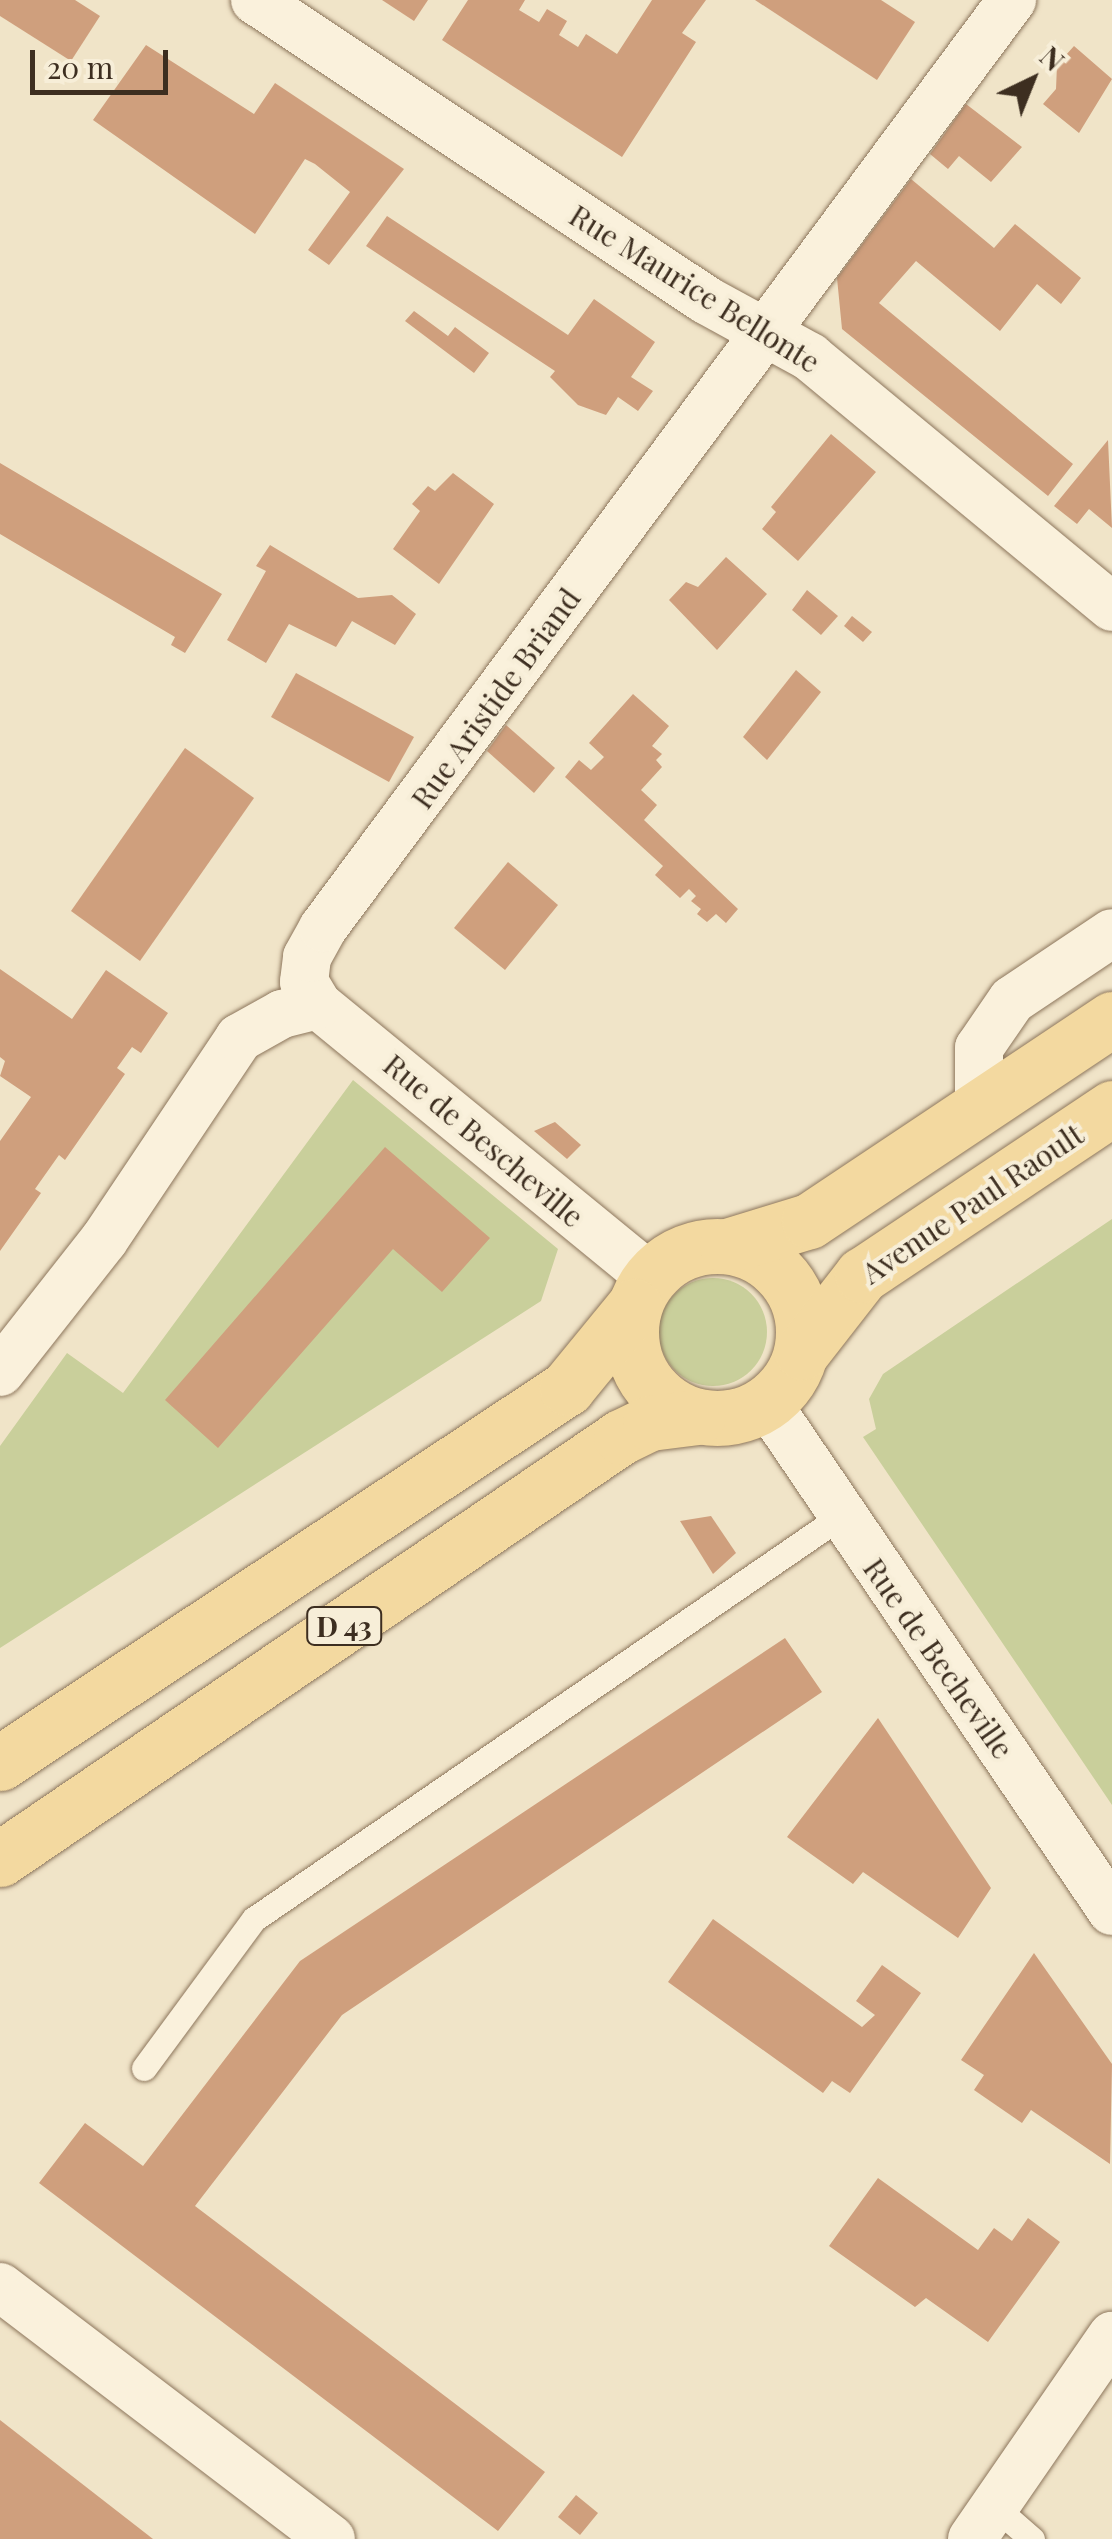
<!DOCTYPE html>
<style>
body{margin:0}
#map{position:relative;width:1112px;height:2539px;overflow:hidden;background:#f0e4c8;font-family:"Playfair Display",serif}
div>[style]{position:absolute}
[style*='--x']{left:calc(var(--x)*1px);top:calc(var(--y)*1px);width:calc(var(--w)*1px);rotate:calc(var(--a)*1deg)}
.green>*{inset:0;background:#c9cf9b}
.round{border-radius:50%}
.building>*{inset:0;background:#cf9f7d}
.roads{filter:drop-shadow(0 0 2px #8d765c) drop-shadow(0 0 2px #8d765c)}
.lane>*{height:25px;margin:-12.5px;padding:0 12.5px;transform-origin:12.5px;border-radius:12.5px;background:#faf1dc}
.street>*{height:48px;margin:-24px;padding:0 24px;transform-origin:24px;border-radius:24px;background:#faf1dc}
.primary>*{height:55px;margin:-27.5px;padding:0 27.5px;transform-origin:27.5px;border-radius:27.5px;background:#f3d9a0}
.primary>.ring{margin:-27.5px;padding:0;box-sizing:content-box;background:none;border:55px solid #f3d9a0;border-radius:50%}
span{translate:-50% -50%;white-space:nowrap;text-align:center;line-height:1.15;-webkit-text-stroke:8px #f7eed8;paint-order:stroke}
.shield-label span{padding:2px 8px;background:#f7eed8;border:2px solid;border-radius:8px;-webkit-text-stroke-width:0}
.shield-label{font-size:28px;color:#3d2e20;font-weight:700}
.street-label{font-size:30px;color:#3d2e20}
.north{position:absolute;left:982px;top:30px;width:100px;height:100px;-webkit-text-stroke:8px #f7eed8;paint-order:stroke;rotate:43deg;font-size:28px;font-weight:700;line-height:40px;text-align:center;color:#3d2e20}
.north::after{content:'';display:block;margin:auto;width:35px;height:45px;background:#3d2e20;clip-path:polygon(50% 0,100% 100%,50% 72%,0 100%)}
.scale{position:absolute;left:30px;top:50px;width:138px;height:45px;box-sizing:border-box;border:5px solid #3d2e20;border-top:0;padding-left:12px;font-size:30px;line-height:35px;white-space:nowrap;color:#3d2e20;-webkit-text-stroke:8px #f7eed8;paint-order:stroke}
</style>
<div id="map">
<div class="green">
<i style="clip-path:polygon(353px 1080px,558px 1249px,541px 1301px,0 1648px,0 1446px,67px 1353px,123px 1393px)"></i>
<i style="clip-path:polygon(1112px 1219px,1112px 1805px,863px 1437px,876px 1429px,869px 1399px,883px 1374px)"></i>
<i class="round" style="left:659px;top:1278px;width:108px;height:108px"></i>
</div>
<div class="building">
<i style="clip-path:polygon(0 0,75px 0,100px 16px,71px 61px,0 16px)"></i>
<i style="clip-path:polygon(382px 0,428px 0,414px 21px)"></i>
<i style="clip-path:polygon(468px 0,525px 0,519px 10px,539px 22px,547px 9px,567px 21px,559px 35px,578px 47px,586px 34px,617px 54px,652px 0,706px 0,682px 33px,696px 42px,622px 157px,442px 40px)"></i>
<i style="clip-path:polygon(755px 0,881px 0,915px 22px,877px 80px)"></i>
<i style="clip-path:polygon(146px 45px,254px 114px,275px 83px,404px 169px,329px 265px,308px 250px,350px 192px,315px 164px,305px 159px,255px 234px,93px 120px)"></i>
<i style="clip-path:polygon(1074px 46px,1112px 79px,1079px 133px,1043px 104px,1056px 89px,1057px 65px)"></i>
<i style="clip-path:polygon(966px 104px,1022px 147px,991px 182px,959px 156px,948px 169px,930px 154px)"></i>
<i style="clip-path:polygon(911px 179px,994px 248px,1015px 224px,1081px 278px,1061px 304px,1037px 284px,1000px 331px,916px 261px,879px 303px,1073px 464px,1048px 496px,842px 329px,837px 278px)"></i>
<i style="clip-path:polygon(387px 216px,568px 335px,594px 299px,655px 342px,631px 377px,653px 391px,638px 411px,618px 397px,606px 415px,578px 405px,550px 377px,555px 371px,366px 246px)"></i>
<i style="clip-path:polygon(414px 311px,448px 336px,455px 327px,489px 353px,474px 373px,405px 321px)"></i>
<i style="clip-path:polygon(831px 434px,876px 472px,798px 561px,762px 529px,776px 512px,771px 507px)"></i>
<i style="clip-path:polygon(1108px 440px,1112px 528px,1089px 509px,1077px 524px,1054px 506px)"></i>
<i style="clip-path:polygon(0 463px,222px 594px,185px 653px,171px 645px,175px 637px,0 534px)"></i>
<i style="clip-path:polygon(453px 473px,494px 504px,439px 584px,393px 549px,420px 511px,412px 504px,428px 486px,435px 491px)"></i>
<i style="clip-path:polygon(270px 545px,358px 598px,392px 595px,416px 614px,395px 645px,352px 621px,336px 647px,289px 624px,266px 663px,227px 640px,266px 571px,256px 566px)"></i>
<i style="clip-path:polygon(726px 557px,767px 594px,717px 650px,669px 600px,686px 582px,698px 587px)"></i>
<i style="clip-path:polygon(807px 590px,838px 616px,821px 635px,792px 610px)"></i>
<i style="clip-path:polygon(852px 616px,872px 632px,863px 642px,844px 626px)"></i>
<i style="clip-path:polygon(796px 670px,821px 692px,767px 760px,743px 737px)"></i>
<i style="clip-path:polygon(296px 673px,414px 737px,389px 782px,271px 717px)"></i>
<i style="clip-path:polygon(633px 694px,669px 726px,652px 746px,662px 754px,656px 760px,662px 767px,641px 790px,657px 805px,644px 820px,738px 909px,726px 923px,716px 914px,707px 922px,697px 914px,701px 909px,691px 901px,696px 896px,689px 889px,680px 898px,655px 875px,663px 866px,565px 777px,579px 760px,591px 770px,604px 757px,589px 743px)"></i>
<i style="clip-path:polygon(506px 725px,555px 768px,534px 793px,487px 751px)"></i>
<i style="clip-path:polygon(185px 748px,254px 798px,140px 961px,71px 911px)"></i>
<i style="clip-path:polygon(508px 862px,558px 905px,505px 970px,454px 928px)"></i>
<i style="clip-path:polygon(0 969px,72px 1019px,106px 970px,168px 1013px,141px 1053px,132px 1047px,117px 1068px,125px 1074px,65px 1160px,59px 1155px,35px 1189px,41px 1193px,0 1251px,0 1141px,31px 1097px,0 1076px,5px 1061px,0 1057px)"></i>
<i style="clip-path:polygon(555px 1122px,581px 1145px,567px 1159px,534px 1131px)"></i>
<i style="clip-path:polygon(385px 1147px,490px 1238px,442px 1292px,393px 1249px,218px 1448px,165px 1400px)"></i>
<i style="clip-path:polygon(711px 1516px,736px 1553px,713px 1574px,680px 1521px)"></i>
<i style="clip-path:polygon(785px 1638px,822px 1692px,342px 2015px,195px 2206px,545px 2472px,498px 2531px,39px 2183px,85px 2123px,143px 2166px,300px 1961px)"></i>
<i style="clip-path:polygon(878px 1718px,991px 1888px,958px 1938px,863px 1872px,853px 1884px,787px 1837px)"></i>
<i style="clip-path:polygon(713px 1919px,862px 2027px,875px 2015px,856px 2001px,882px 1965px,921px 1993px,850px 2093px,832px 2081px,823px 2093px,668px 1982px)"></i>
<i style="clip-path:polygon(1034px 1953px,1112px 2064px,1110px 2164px,1031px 2110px,1022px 2123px,974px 2090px,984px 2075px,961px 2060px)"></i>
<i style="clip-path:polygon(878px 2178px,978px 2250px,994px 2228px,1012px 2241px,1028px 2218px,1060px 2242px,988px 2342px,926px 2298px,915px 2307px,829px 2246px)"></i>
<i style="clip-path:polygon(0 2420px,153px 2539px,0 2539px)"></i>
<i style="clip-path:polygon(576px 2495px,598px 2513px,580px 2535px,558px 2517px)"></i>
</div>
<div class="roads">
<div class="lane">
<i style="--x:144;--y:2068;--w:185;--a:-53.6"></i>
<i style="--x:254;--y:1919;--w:712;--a:-34.47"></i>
<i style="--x:995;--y:2507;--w:49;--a:40.9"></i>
</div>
<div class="street">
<i style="--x:255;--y:0;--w:542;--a:33.63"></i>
<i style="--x:706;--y:300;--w:119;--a:28.7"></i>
<i style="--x:810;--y:357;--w:392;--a:39.6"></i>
<i style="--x:318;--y:1005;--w:27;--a:-121"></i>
<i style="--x:304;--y:982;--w:25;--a:-83"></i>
<i style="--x:307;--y:957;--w:33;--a:-61"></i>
<i style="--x:323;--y:928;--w:1156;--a:-53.41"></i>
<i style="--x:318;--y:1005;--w:429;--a:39.3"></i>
<i style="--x:979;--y:1108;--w:60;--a:-90"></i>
<i style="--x:979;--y:1048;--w:58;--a:-55.5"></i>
<i style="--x:1012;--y:1000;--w:120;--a:-33.8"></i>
<i style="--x:0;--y:1372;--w:168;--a:-51.8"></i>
<i style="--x:104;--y:1240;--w:243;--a:-56.2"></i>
<i style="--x:239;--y:1038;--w:49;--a:-29.2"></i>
<i style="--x:282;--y:1014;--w:37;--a:-14"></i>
<i style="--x:767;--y:1403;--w:614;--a:55.82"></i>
<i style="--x:0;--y:2287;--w:416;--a:37.3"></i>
<i style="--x:972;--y:2539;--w:247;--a:-55.4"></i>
</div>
<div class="primary">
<i class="ring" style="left:631px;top:1246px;width:117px;height:117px"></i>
<i style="--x:727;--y:1246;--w:86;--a:-17"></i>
<i style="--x:809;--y:1221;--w:364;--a:-33.7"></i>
<i style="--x:802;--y:1352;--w:98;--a:-52.1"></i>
<i style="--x:862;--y:1275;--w:301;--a:-33.7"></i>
<i style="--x:0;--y:1763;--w:680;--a:-33.48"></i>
<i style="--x:567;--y:1388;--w:106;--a:-50.7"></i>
<i style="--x:0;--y:1859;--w:751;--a:-34.2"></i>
<i style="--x:621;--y:1437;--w:32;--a:-26"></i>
<i style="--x:650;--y:1423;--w:48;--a:-7.1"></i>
</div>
</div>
<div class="shield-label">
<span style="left:344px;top:1626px">D 43</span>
</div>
<div class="street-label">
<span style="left:695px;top:288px;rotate:32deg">Rue Maurice Bellonte</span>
<span style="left:495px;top:698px;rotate:-54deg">Rue Aristide Briand</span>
<span style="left:484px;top:1140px;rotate:40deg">Rue de Bescheville</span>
<span style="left:972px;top:1203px;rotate:-34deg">Avenue Paul Raoult</span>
<span style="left:939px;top:1658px;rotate:55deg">Rue de Becheville</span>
</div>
<div class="north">N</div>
<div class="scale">20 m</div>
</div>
